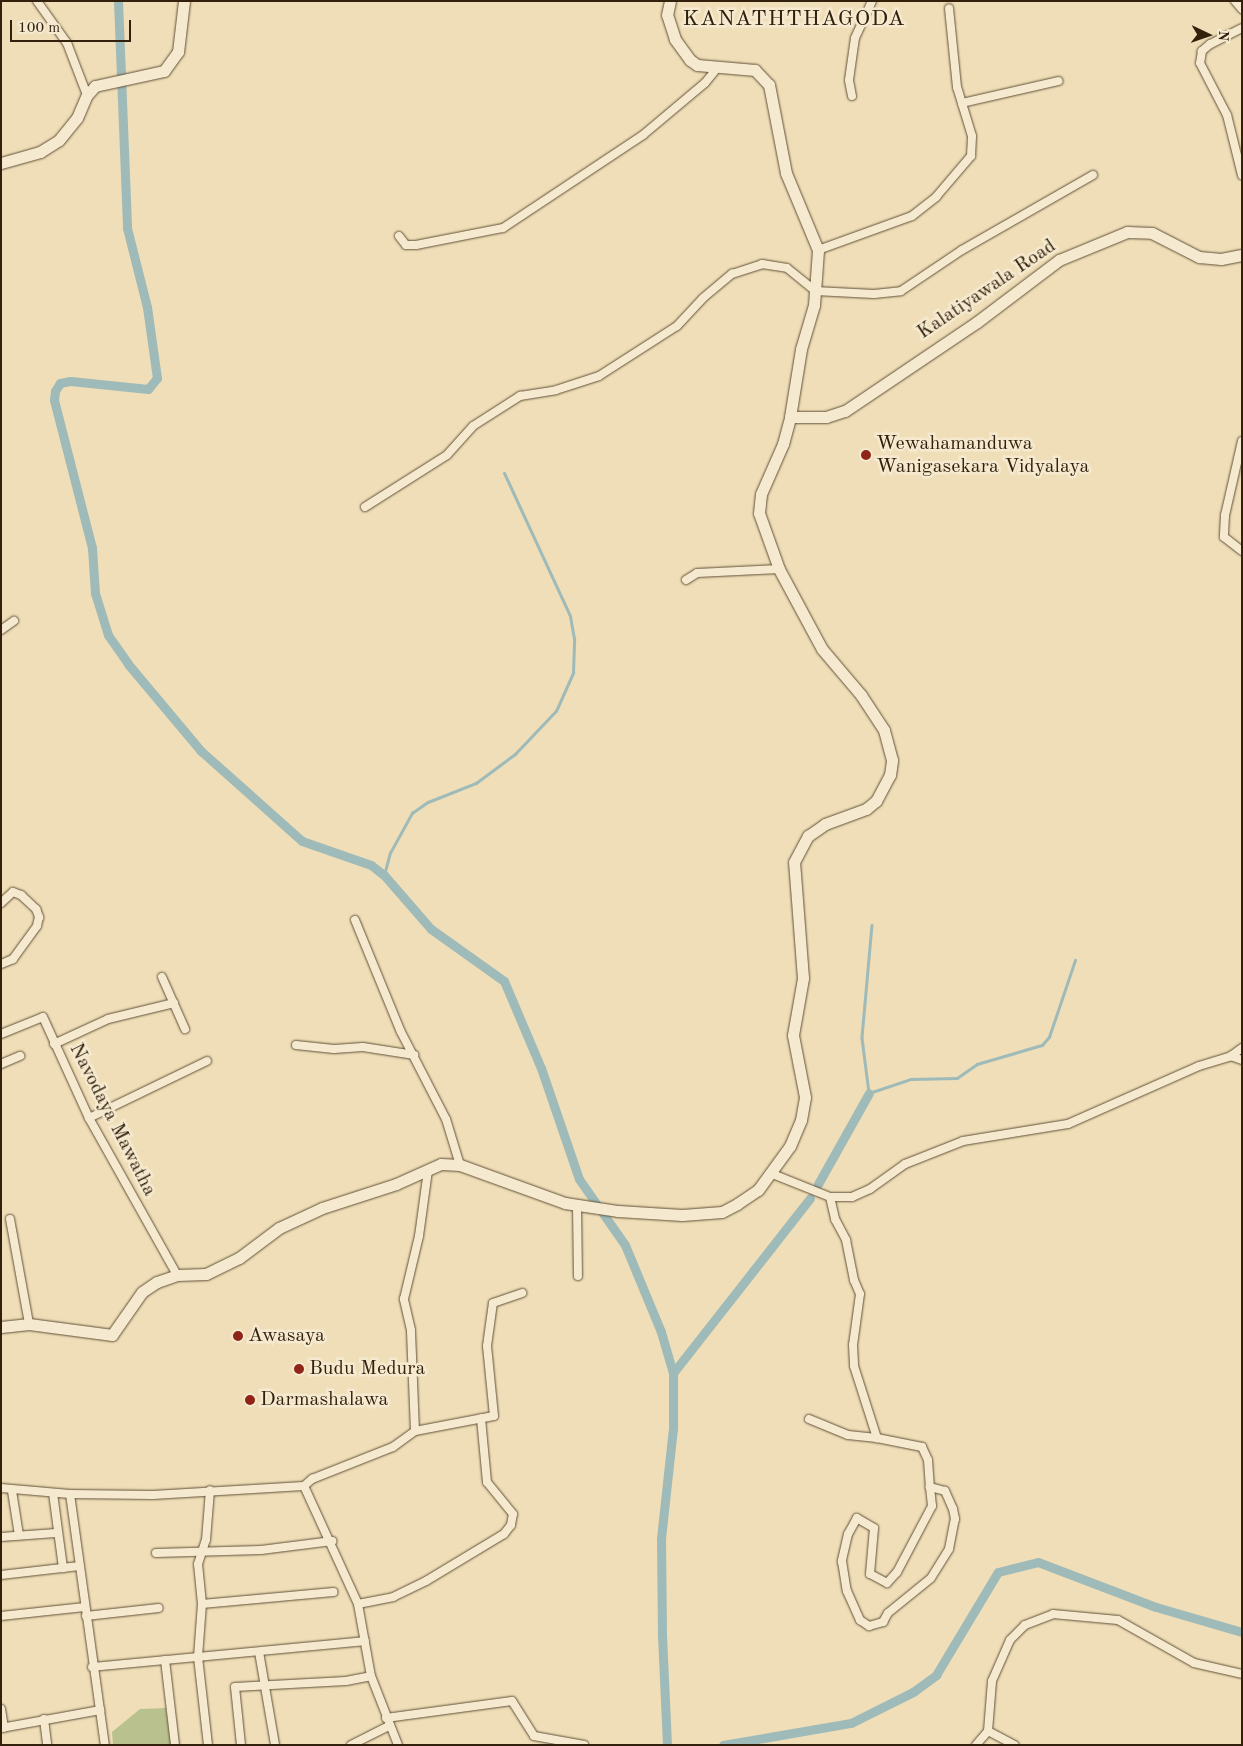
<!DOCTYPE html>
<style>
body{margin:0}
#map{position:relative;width:1243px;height:1746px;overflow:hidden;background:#efdeb7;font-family:"Old Standard TT",serif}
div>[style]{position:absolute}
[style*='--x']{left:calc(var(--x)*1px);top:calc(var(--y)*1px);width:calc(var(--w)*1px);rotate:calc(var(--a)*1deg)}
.green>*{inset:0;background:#b9c18e}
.stream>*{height:2.5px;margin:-1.25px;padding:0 1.25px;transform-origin:1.25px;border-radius:1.25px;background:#9ebab9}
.canal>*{height:9px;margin:-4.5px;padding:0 4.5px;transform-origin:4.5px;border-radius:4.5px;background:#9ebab9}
.roads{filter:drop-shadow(0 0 1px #615037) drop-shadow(0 0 1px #615037)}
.street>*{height:8px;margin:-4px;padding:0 4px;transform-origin:4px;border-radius:4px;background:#f5ead0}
.secondary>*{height:11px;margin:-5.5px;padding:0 5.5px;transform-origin:5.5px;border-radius:5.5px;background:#f5ead0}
.dots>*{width:14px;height:14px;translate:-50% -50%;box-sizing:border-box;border:2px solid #f5ead0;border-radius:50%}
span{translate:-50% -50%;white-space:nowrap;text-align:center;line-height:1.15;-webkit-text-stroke:5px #f5ead0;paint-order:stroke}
.street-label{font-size:20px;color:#32200c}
.poi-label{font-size:20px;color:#32200c}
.left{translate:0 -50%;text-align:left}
.quarter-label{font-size:22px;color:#32200c;letter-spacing:1px}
.frame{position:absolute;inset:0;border:2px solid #32200c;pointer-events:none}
.north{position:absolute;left:1183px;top:10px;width:50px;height:50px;-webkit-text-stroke:4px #f5ead0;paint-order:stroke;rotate:93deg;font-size:14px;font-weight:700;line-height:20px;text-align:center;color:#32200c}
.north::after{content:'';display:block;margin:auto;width:18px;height:22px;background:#32200c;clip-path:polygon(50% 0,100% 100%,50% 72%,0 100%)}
.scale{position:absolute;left:10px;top:20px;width:121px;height:22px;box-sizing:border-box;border:2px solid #32200c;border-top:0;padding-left:6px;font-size:15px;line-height:18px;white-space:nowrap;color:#32200c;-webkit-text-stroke:4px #f5ead0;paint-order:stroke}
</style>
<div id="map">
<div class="green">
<i style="clip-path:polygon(166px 1708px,171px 1745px,113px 1745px,112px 1732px,140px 1709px)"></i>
</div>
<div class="stream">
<i style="--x:384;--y:875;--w:23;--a:-75"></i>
<i style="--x:390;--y:853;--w:46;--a:-61.2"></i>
<i style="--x:412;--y:813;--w:19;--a:-35"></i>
<i style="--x:428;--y:802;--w:52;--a:-21.6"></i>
<i style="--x:476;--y:783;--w:49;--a:-36.6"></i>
<i style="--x:515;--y:754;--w:59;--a:-46.4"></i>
<i style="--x:556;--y:711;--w:42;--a:-65.9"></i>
<i style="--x:573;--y:673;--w:34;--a:-88"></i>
<i style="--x:574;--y:639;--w:23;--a:-100"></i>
<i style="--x:570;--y:616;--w:157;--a:-114.8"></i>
<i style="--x:872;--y:925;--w:113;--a:95.1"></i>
<i style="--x:862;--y:1038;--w:55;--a:82.7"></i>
<i style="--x:869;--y:1093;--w:44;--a:-18.4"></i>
<i style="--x:911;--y:1079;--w:46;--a:-1.2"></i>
<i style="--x:957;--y:1078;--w:24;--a:-35"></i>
<i style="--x:977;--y:1064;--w:68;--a:-16.3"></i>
<i style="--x:1042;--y:1045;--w:11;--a:-49"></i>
<i style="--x:1049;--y:1037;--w:81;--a:-71.3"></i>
</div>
<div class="canal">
<i style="--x:118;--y:1;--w:227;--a:87.7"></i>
<i style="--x:127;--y:228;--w:81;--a:75.8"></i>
<i style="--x:147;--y:307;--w:72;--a:82"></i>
<i style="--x:157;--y:378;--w:14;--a:129"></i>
<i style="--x:148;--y:389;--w:78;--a:-174.1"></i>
<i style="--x:70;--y:381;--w:10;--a:169"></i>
<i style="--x:60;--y:383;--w:9;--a:122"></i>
<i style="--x:55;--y:391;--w:9;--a:96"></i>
<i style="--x:54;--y:400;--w:153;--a:75.6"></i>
<i style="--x:92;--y:548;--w:45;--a:86.2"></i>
<i style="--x:95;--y:593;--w:44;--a:72.8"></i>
<i style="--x:108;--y:635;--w:35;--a:55"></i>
<i style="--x:128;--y:664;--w:114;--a:50"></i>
<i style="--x:201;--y:751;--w:135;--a:41.7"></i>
<i style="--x:302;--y:841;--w:73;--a:19.2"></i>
<i style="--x:371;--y:865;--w:16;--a:38"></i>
<i style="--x:384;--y:875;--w:72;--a:49"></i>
<i style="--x:431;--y:929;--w:90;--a:35.5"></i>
<i style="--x:504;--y:981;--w:95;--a:67"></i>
<i style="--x:541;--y:1068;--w:117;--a:71.1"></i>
<i style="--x:579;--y:1179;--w:80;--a:55.1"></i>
<i style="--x:625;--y:1245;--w:94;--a:67.5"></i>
<i style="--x:661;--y:1332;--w:43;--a:73.7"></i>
<i style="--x:673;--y:1373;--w:55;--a:90"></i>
<i style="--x:673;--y:1428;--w:112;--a:96.2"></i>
<i style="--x:661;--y:1539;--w:96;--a:89.4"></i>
<i style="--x:662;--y:1635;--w:110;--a:87.4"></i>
<i style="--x:818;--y:1184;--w:104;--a:-60.7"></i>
<i style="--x:673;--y:1373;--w:222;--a:-51.9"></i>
<i style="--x:723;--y:1745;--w:130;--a:-9.8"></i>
<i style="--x:851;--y:1723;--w:69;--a:-26.6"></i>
<i style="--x:913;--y:1692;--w:29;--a:-36"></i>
<i style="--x:936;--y:1675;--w:120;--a:-59"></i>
<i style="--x:998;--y:1572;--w:41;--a:-14"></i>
<i style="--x:1038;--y:1562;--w:126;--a:20.9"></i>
<i style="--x:1156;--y:1607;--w:90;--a:16.2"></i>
</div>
<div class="roads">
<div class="street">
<i style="--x:37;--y:1;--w:52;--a:54.5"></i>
<i style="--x:67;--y:43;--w:56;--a:69"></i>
<i style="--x:1235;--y:1;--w:11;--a:49"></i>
<i style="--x:1242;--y:28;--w:36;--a:153"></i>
<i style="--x:1210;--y:44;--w:11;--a:139"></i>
<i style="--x:1202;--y:51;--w:12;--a:99"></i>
<i style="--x:1200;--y:63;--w:59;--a:62.6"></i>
<i style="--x:1227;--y:115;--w:62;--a:76"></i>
<i style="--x:852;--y:96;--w:16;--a:-101"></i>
<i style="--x:849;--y:80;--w:42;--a:-81.9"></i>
<i style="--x:855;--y:38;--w:41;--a:-65.3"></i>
<i style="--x:962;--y:103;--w:99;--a:-12.8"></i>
<i style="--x:399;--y:236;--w:11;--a:52"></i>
<i style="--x:406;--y:245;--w:10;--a:0"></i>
<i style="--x:416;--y:245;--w:89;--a:-11.1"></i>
<i style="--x:503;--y:228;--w:168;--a:-33.6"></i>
<i style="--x:643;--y:135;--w:81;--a:-40"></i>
<i style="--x:705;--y:83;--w:21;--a:-51"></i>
<i style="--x:818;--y:250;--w:100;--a:-19.9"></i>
<i style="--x:912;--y:216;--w:31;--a:-38"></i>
<i style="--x:936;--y:197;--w:54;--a:-49.5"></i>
<i style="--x:971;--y:156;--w:20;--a:-87"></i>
<i style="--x:972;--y:136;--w:51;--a:-107"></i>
<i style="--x:957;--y:87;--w:79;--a:-95.8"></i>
<i style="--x:1242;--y:441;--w:76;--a:102.9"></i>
<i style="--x:1225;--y:515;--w:22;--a:93"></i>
<i style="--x:1224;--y:537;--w:23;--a:38"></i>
<i style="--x:365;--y:507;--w:97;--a:-32.4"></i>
<i style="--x:447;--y:455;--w:39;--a:-48"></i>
<i style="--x:473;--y:426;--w:56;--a:-32.6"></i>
<i style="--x:520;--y:396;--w:36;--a:-9"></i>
<i style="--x:556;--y:390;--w:45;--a:-18"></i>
<i style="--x:599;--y:376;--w:93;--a:-32.7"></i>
<i style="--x:677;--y:326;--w:38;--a:-47"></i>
<i style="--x:703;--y:298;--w:38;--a:-40"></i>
<i style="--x:732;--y:274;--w:32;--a:-18"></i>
<i style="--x:762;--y:264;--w:25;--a:9"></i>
<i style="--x:787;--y:268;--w:36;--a:39"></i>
<i style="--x:815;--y:291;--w:59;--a:2.9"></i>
<i style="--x:874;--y:294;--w:27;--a:-6"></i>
<i style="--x:901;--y:291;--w:73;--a:-33.9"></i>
<i style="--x:962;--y:250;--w:151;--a:-29.8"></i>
<i style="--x:686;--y:580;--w:13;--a:-32"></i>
<i style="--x:697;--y:573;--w:82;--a:-2.8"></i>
<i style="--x:1;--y:630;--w:16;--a:-35"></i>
<i style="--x:1;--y:903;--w:16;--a:-43"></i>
<i style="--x:13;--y:892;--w:9;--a:21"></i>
<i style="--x:21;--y:895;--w:21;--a:43"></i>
<i style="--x:36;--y:909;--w:9;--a:69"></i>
<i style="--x:39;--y:917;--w:9;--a:103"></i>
<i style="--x:37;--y:926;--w:41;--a:126"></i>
<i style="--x:13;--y:959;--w:13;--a:157"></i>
<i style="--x:355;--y:920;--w:121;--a:67.7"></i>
<i style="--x:401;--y:1032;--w:98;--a:62.7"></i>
<i style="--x:446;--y:1119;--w:48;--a:73.1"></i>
<i style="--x:162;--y:977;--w:57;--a:66.1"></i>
<i style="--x:1;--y:1034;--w:45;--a:-22"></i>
<i style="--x:43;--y:1017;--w:111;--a:65.5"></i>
<i style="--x:89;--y:1118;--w:180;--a:60.7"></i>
<i style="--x:54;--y:1044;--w:60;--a:-24.8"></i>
<i style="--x:108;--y:1019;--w:68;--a:-13.6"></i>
<i style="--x:296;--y:1045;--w:38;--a:6"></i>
<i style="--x:334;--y:1049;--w:29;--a:-4"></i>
<i style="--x:363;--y:1047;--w:52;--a:8.9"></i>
<i style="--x:1231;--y:1056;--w:12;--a:20"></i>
<i style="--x:1;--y:1064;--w:21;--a:-23"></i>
<i style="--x:89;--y:1118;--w:131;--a:-25.8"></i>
<i style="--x:770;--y:1173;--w:65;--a:21.8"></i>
<i style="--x:830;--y:1197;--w:22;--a:0"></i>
<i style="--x:852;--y:1197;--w:20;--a:-24"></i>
<i style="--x:870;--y:1189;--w:43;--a:-35.5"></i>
<i style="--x:905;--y:1164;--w:62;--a:-21.6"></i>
<i style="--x:963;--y:1141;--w:106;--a:-9.2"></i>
<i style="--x:1068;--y:1124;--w:143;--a:-23.9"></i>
<i style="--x:1199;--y:1066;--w:34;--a:-17"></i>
<i style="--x:1231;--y:1056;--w:14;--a:-36"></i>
<i style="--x:830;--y:1197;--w:23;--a:77"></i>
<i style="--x:835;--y:1219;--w:24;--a:62"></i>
<i style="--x:846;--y:1240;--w:41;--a:78.7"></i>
<i style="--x:854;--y:1280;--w:15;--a:67"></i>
<i style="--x:860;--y:1294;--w:51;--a:97.8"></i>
<i style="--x:853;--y:1345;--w:21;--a:87"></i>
<i style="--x:854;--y:1366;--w:76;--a:72.3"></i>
<i style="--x:877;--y:1438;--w:46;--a:11.3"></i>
<i style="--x:922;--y:1447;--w:14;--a:65"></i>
<i style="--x:928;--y:1460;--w:27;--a:86"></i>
<i style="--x:930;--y:1487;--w:19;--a:84"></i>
<i style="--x:932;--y:1506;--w:75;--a:117.9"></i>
<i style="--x:897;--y:1572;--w:15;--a:132"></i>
<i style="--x:887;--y:1583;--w:19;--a:-152"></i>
<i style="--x:870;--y:1574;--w:46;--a:-85"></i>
<i style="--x:874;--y:1528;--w:20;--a:-150"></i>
<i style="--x:857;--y:1518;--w:18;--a:119"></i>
<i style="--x:848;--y:1534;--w:28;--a:103"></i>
<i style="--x:842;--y:1561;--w:30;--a:81"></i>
<i style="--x:847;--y:1591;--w:32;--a:66"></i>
<i style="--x:860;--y:1620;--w:11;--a:34"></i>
<i style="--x:869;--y:1626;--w:15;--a:-16"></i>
<i style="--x:883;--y:1622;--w:10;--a:-61"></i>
<i style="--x:888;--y:1613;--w:55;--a:-39.1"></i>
<i style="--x:931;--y:1578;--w:34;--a:-58"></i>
<i style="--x:949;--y:1549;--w:31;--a:-79"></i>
<i style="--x:955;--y:1519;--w:10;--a:-101"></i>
<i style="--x:953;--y:1509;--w:20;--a:-114"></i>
<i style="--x:945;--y:1491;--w:16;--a:-165"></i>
<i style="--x:577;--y:1205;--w:71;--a:89.2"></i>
<i style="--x:10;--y:1219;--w:107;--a:79.7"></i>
<i style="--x:809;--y:1419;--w:42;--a:22.3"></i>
<i style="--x:848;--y:1435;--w:29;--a:6"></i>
<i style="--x:415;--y:1431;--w:80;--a:-10.8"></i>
<i style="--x:494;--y:1416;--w:70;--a:-95.7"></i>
<i style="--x:487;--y:1346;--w:43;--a:-82.1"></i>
<i style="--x:493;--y:1303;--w:31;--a:-19"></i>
<i style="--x:304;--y:1486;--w:11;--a:-41"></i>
<i style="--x:312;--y:1479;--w:87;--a:-21.6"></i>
<i style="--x:393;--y:1447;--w:27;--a:-36"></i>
<i style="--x:415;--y:1431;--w:101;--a:-92.3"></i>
<i style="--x:411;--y:1330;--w:32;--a:-103"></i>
<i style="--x:404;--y:1299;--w:65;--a:-76.6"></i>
<i style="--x:419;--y:1236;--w:67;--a:-82.2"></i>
<i style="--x:1;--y:1488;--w:69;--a:5"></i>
<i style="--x:70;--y:1494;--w:83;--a:0.7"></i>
<i style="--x:153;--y:1495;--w:151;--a:-3.4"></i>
<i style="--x:304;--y:1486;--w:130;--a:65.4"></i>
<i style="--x:358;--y:1604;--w:73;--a:79.8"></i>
<i style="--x:371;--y:1676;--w:74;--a:68.6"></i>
<i style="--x:12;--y:1491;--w:45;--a:81"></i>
<i style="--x:53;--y:1493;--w:76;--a:82.4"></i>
<i style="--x:70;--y:1494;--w:253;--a:82.1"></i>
<i style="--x:1;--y:1537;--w:55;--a:-4.2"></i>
<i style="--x:156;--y:1553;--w:105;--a:-1.6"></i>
<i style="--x:261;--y:1550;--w:72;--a:-7.2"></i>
<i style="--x:1;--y:1575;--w:79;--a:-6.6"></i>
<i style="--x:202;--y:1604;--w:132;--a:-5.2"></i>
<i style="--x:358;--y:1604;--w:36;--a:-11"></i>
<i style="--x:393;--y:1597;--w:37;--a:-26"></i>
<i style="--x:426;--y:1581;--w:91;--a:-31.1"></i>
<i style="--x:504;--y:1534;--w:11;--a:-52"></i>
<i style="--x:511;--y:1525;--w:11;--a:-80"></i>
<i style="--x:513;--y:1514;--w:41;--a:-129.1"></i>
<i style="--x:487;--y:1482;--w:64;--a:-95.4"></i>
<i style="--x:1;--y:1616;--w:84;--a:-6.1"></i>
<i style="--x:86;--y:1616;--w:73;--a:-6.3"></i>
<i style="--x:259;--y:1652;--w:94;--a:80.2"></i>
<i style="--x:165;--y:1660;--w:86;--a:83.3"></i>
<i style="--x:92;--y:1667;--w:274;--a:-5.4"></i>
<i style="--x:1;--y:1709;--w:19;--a:81"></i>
<i style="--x:386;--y:1718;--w:127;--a:-7.7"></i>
<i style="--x:512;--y:1701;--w:41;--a:57.8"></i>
<i style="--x:534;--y:1736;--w:51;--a:10.2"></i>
<i style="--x:44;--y:1719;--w:26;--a:83"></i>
<i style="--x:1;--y:1728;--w:101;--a:-10.3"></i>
<i style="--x:988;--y:1731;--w:30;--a:28"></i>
<i style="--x:208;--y:1745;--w:89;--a:-96.5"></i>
<i style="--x:198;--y:1657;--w:53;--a:-85.7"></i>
<i style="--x:202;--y:1604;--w:40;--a:-95.7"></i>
<i style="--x:198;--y:1564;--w:25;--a:-72"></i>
<i style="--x:206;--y:1540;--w:50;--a:-85.4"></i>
<i style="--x:241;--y:1745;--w:58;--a:-95.9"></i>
<i style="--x:235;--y:1687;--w:111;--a:-3.1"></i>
<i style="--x:346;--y:1681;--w:25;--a:-11"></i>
<i style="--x:351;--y:1745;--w:42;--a:-26.6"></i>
<i style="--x:976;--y:1745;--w:18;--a:-49"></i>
<i style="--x:988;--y:1731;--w:50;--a:-85.4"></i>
<i style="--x:992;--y:1681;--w:45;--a:-66.3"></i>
<i style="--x:1010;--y:1640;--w:21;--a:-45"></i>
<i style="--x:1025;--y:1625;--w:30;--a:-21"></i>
<i style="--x:1053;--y:1614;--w:65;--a:5.3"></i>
<i style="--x:1118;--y:1620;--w:87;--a:29.5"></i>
<i style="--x:1194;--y:1663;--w:49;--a:12.9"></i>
</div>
<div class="secondary">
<i style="--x:1;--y:163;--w:41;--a:-15.8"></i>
<i style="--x:40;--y:152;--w:22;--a:-32"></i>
<i style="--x:59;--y:140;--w:28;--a:-51"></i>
<i style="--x:77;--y:118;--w:25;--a:-67"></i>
<i style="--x:87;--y:95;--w:12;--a:-48"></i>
<i style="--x:95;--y:86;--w:71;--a:-12.3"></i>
<i style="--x:164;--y:71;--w:24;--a:-54"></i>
<i style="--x:178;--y:52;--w:51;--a:-83.3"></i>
<i style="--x:790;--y:417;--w:36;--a:0"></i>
<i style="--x:826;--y:417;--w:20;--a:-18"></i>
<i style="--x:845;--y:411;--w:159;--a:-34"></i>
<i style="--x:977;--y:322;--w:103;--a:-37.1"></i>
<i style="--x:1059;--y:260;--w:74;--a:-22.4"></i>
<i style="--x:1127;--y:232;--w:25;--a:2"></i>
<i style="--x:1152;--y:233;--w:53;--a:27.1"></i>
<i style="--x:1199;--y:257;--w:22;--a:5"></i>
<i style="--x:1221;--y:259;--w:21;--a:-11"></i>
<i style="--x:1;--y:1327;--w:28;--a:-6"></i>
<i style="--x:29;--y:1324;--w:84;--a:7.5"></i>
<i style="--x:112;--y:1335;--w:52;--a:-55.1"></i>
<i style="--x:142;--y:1292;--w:18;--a:-34"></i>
<i style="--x:157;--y:1282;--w:21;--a:-19"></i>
<i style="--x:177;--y:1275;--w:29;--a:-2"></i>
<i style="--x:206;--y:1274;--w:37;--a:-26"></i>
<i style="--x:239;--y:1258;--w:50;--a:-36.9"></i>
<i style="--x:279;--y:1228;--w:47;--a:-24.9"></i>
<i style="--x:322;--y:1208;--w:78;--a:-18"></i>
<i style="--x:396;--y:1184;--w:49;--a:-24"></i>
<i style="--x:441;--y:1164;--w:19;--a:3"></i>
<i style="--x:460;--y:1165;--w:112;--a:19.9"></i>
<i style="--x:565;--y:1203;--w:54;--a:8.6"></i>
<i style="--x:618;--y:1211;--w:64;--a:3.6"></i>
<i style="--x:682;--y:1215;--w:40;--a:-4.3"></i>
<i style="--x:722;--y:1212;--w:17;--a:-28"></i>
<i style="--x:737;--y:1204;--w:25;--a:-34"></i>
<i style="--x:758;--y:1190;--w:54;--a:-54"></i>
<i style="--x:790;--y:1146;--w:28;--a:-67"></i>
<i style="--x:801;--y:1120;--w:23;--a:-80"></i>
<i style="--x:805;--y:1097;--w:63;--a:-101"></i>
<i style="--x:793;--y:1035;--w:58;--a:-80"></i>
<i style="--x:803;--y:978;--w:116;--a:-94.4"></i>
<i style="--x:794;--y:862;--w:30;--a:-62"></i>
<i style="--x:808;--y:836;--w:21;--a:-35"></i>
<i style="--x:825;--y:824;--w:44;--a:-20.1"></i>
<i style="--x:866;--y:809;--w:13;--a:-39"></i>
<i style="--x:876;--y:801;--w:30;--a:-62"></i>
<i style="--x:890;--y:775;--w:15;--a:-82"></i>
<i style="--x:892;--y:760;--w:31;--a:-105"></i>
<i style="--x:884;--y:730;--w:42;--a:-123.3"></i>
<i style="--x:861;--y:695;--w:60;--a:-130.3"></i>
<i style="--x:822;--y:649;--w:91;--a:-118.3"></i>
<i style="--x:779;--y:569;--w:59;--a:-109.7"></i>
<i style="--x:759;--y:513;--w:19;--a:-84"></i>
<i style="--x:761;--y:494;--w:55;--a:-66.3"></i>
<i style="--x:783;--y:444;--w:28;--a:-75"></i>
<i style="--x:790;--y:417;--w:69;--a:-80.8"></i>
<i style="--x:801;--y:349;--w:46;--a:-73.5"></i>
<i style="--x:814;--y:305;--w:55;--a:-85.8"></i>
<i style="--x:818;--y:250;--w:83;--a:-112.6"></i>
<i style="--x:786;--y:173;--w:90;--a:-100.9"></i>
<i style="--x:769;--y:85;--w:21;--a:-133"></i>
<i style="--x:755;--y:70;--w:58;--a:-175.1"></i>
<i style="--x:697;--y:65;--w:9;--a:-144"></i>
<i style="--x:690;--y:60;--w:26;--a:-126"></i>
<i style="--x:675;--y:39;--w:25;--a:-108"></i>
<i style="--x:667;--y:15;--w:14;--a:-78"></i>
</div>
</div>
<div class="dots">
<i style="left:866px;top:455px;background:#8f2418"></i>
<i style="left:238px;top:1336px;background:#8f2418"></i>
<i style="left:299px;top:1369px;background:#8f2418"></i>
<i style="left:250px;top:1400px;background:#8f2418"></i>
</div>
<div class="street-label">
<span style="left:987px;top:290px;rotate:-34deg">Kalatiyawala Road</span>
<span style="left:112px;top:1120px;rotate:63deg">Navodaya Mawatha</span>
</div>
<div class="poi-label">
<span class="left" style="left:876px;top:456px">Wewahamanduwa<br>Wanigasekara Vidyalaya</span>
<span class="left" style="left:248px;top:1336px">Awasaya</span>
<span class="left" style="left:309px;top:1369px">Budu Medura</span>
<span class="left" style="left:260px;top:1400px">Darmashalawa</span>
</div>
<div class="quarter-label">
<span style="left:794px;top:20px">KANATHTHAGODA</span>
</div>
<div class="frame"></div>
<div class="north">N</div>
<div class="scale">100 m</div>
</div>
